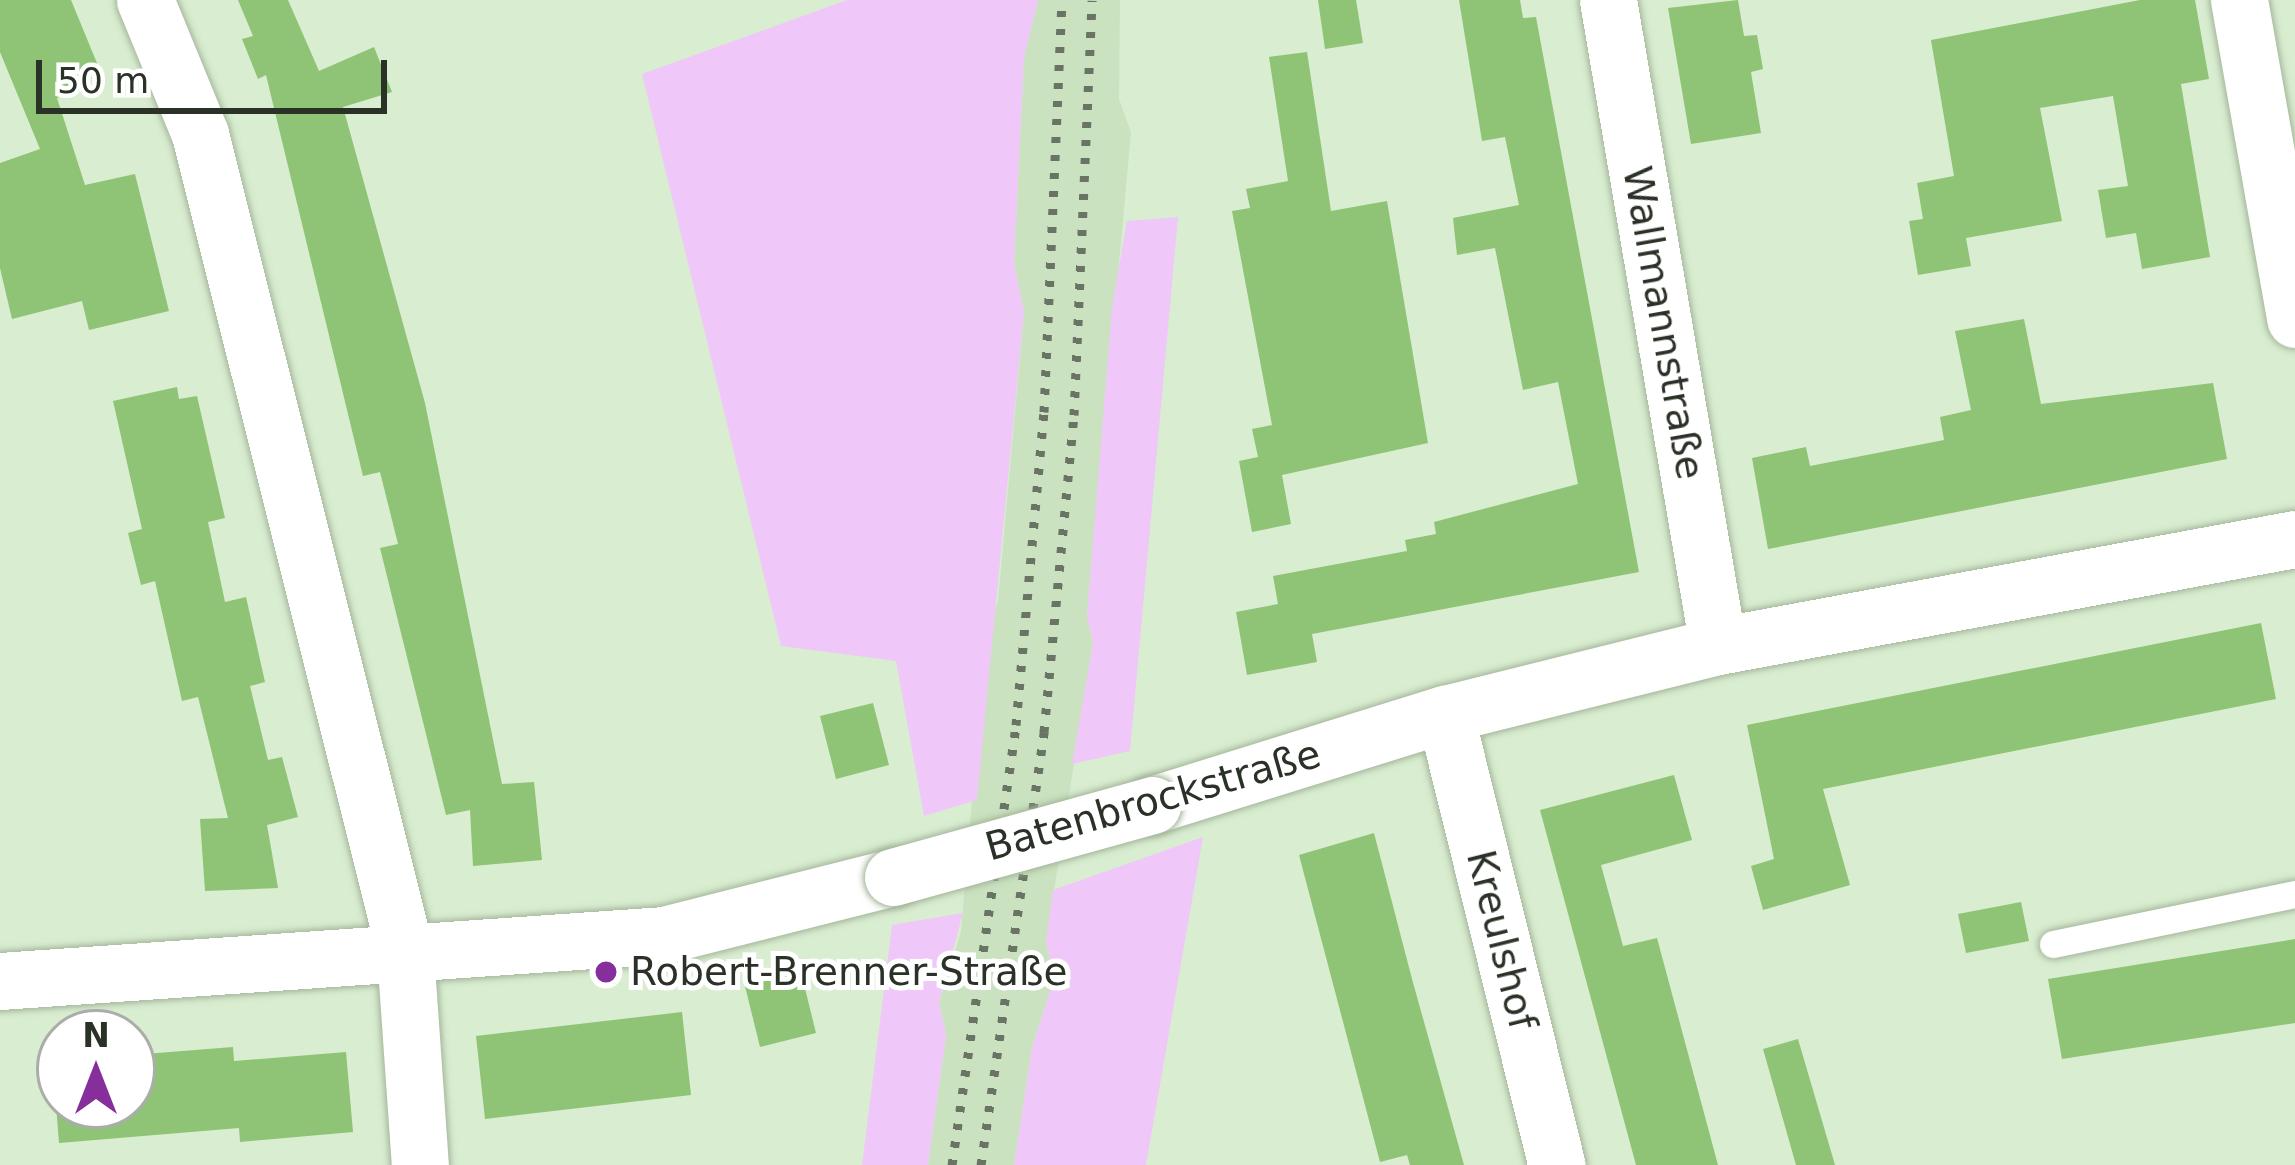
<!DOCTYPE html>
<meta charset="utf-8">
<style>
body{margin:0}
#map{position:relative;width:2295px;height:1165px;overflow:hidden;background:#d9edd0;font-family:"DejaVu Sans",sans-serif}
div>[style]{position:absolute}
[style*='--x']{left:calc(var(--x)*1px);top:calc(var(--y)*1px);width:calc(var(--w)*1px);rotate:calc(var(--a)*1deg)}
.built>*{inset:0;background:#cae2bf}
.green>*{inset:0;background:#efc8f9}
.building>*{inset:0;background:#8fc375}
.roads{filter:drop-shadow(0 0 3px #a4b69b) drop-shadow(0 0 3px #a4b69b)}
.service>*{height:27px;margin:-13.5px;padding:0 13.5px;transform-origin:13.5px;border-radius:13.5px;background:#fff}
.minor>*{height:57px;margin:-28.5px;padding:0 28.5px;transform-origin:28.5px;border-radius:28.5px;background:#fff}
.rail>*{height:9px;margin-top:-4.5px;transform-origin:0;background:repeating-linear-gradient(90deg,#697464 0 6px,transparent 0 18px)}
.bridges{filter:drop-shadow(0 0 3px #a4b69b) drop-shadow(0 0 3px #a4b69b)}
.minor-bridge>*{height:57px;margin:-28.5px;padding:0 28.5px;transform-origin:28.5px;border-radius:28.5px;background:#fff}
.dots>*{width:33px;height:33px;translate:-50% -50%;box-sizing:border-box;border:6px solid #fff;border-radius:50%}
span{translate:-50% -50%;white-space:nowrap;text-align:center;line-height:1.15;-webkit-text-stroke:10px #fff;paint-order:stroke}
.street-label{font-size:39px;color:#2a3127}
.poi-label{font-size:39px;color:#2a3127}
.left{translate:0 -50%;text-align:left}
.north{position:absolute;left:36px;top:1009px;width:120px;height:120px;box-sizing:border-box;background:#fff;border:3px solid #aaada9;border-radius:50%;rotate:0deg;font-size:33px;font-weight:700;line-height:48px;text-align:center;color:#2a3127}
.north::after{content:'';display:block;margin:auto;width:42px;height:54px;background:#862e9b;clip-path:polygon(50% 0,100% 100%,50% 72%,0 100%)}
.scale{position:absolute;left:36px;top:60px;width:351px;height:54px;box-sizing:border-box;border:6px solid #2a3127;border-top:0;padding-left:15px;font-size:36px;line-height:42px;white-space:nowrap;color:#2a3127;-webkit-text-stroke:9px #fff;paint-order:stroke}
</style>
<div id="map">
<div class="built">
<i style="clip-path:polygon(1038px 0,1120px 0,1119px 99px,1131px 132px,1087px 615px,1093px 643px,1046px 942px,1054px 978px,1032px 1048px,1014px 1165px,928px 1165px,946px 1035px,939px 1002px,961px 932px,985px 646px,998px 601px,1024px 312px,1014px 264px,1024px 57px)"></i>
</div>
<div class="green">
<i style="clip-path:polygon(847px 0,1038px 0,1024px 58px,1014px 264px,1024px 312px,977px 800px,924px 816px,896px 661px,781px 646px,642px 74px)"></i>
<i style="clip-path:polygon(1178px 217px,1130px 751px,1072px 764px,1093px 643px,1087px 615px,1112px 307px,1127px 221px)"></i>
<i style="clip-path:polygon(1203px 837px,1146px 1165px,1014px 1165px,1032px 1048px,1054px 978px,1046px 942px,1053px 890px)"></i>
<i style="clip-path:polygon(963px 913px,939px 1002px,946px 1035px,928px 1165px,862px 1165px,892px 925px)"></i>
</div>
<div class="building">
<i style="clip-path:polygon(0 0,71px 0,99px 68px,82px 74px,87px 86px,57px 98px,85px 185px,135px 174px,169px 311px,89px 330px,82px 301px,12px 319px,0 268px,0 163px,40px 149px,0 52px)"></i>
<i style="clip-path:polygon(238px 0,288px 0,319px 71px,374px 47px,392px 92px,343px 107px,425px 403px,502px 784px,534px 782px,542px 860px,473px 866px,470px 810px,446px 815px,380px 548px,398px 544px,380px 472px,363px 476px,266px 75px,258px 79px,242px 39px,253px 36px)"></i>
<i style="clip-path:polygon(1318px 0,1356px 0,1363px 43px,1325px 49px)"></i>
<i style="clip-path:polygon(1459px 0,1520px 0,1523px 18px,1536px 17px,1639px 572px,1312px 634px,1317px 662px,1247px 675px,1236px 612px,1278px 604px,1273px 576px,1407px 551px,1405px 540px,1436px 534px,1434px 522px,1578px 484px,1558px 382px,1523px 390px,1495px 248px,1457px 255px,1453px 218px,1519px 205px,1505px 137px,1482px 141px)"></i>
<i style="clip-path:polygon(1738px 0,1744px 36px,1757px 35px,1763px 69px,1751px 72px,1761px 133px,1691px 144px,1668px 8px)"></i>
<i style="clip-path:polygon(2140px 0,2195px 0,2209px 79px,2181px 84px,2210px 257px,2142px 269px,2136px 233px,2106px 238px,2098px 190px,2128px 186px,2113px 96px,2040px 108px,2062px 221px,1966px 238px,1971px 266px,1918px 275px,1909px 221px,1923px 219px,1917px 183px,1954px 176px,1931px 40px)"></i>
<i style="clip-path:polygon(1307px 52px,1331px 211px,1387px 201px,1428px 443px,1282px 475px,1291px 524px,1252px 532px,1239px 461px,1258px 457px,1252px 429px,1272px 425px,1232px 211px,1250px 208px,1246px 189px,1288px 181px,1269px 57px)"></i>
<i style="clip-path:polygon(2024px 319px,2041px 404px,2213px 383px,2227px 459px,1768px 549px,1752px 458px,1806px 447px,1810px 466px,1944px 440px,1940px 417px,1971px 410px,1955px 331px)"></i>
<i style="clip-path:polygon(177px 387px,179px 399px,197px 396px,225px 518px,208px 522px,225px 602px,246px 597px,265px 682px,250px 686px,268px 760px,282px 757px,298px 817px,267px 825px,278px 888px,205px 891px,200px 819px,228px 818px,198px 697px,182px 701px,155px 581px,141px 585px,128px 533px,142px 529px,113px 401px)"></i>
<i style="clip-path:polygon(2261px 623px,2276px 699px,1823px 789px,1850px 885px,1763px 910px,1751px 866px,1774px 859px,1747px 725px)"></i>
<i style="clip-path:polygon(873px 703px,889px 765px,836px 779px,820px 716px)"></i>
<i style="clip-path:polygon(1674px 775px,1692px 840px,1601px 865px,1623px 946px,1657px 938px,1718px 1165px,1636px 1165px,1540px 810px)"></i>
<i style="clip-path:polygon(1374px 833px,1412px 979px,1464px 1165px,1410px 1165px,1407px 1155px,1380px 1162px,1299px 855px)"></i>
<i style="clip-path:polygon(2021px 902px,2029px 941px,1966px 953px,1958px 914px)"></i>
<i style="clip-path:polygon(2295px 939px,2295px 1023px,2062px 1059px,2048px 979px)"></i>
<i style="clip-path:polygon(799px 964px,816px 1033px,760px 1047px,743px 978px)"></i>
<i style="clip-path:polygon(682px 1012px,691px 1095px,485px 1119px,476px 1036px)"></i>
<i style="clip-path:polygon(1798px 1039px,1835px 1165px,1796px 1165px,1763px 1049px)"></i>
<i style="clip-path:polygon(233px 1047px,234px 1061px,346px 1052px,353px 1132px,240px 1142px,239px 1128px,59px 1143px,56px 1105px,132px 1105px,132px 1055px)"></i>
</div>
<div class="roads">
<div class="service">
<i style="--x:2053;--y:944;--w:247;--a:-11.7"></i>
</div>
<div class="minor">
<i style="--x:145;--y:0;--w:145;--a:67.7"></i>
<i style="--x:200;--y:134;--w:843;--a:75.93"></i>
<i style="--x:405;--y:952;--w:214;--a:86"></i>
<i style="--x:1608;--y:0;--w:655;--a:80.34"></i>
<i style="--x:2239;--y:0;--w:324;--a:80"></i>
<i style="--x:1445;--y:714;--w:465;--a:76.1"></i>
<i style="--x:1152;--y:805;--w:307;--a:-17.3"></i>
<i style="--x:1445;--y:714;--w:281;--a:-14"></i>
<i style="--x:1718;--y:646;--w:587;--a:-10.51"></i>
<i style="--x:0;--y:981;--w:666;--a:-3.96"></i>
<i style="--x:664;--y:935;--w:236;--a:-14.2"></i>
</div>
</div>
<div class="rail">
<i style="--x:952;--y:1165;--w:445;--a:-81.7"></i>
<i style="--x:1016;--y:725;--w:314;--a:-84.9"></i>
<i style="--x:1044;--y:412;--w:412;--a:-87.5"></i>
<i style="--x:981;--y:1165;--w:438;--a:-81.7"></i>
<i style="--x:1044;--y:732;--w:318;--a:-84.6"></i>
<i style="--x:1074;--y:415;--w:415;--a:-87.5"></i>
</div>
<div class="bridges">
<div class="minor-bridge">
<i style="--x:893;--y:877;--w:269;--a:-15.5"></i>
</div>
</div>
<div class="dots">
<i style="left:606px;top:972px;background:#862e9b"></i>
</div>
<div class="street-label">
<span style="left:1663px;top:323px;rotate:80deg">Wallmannstraße</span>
<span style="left:1153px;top:801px;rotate:-16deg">Batenbrockstraße</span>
<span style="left:1501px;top:940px;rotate:76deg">Kreulshof</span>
</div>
<div class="poi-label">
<span class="left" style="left:630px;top:972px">Robert-Brenner-Straße</span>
</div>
<div class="north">N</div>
<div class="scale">50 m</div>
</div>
